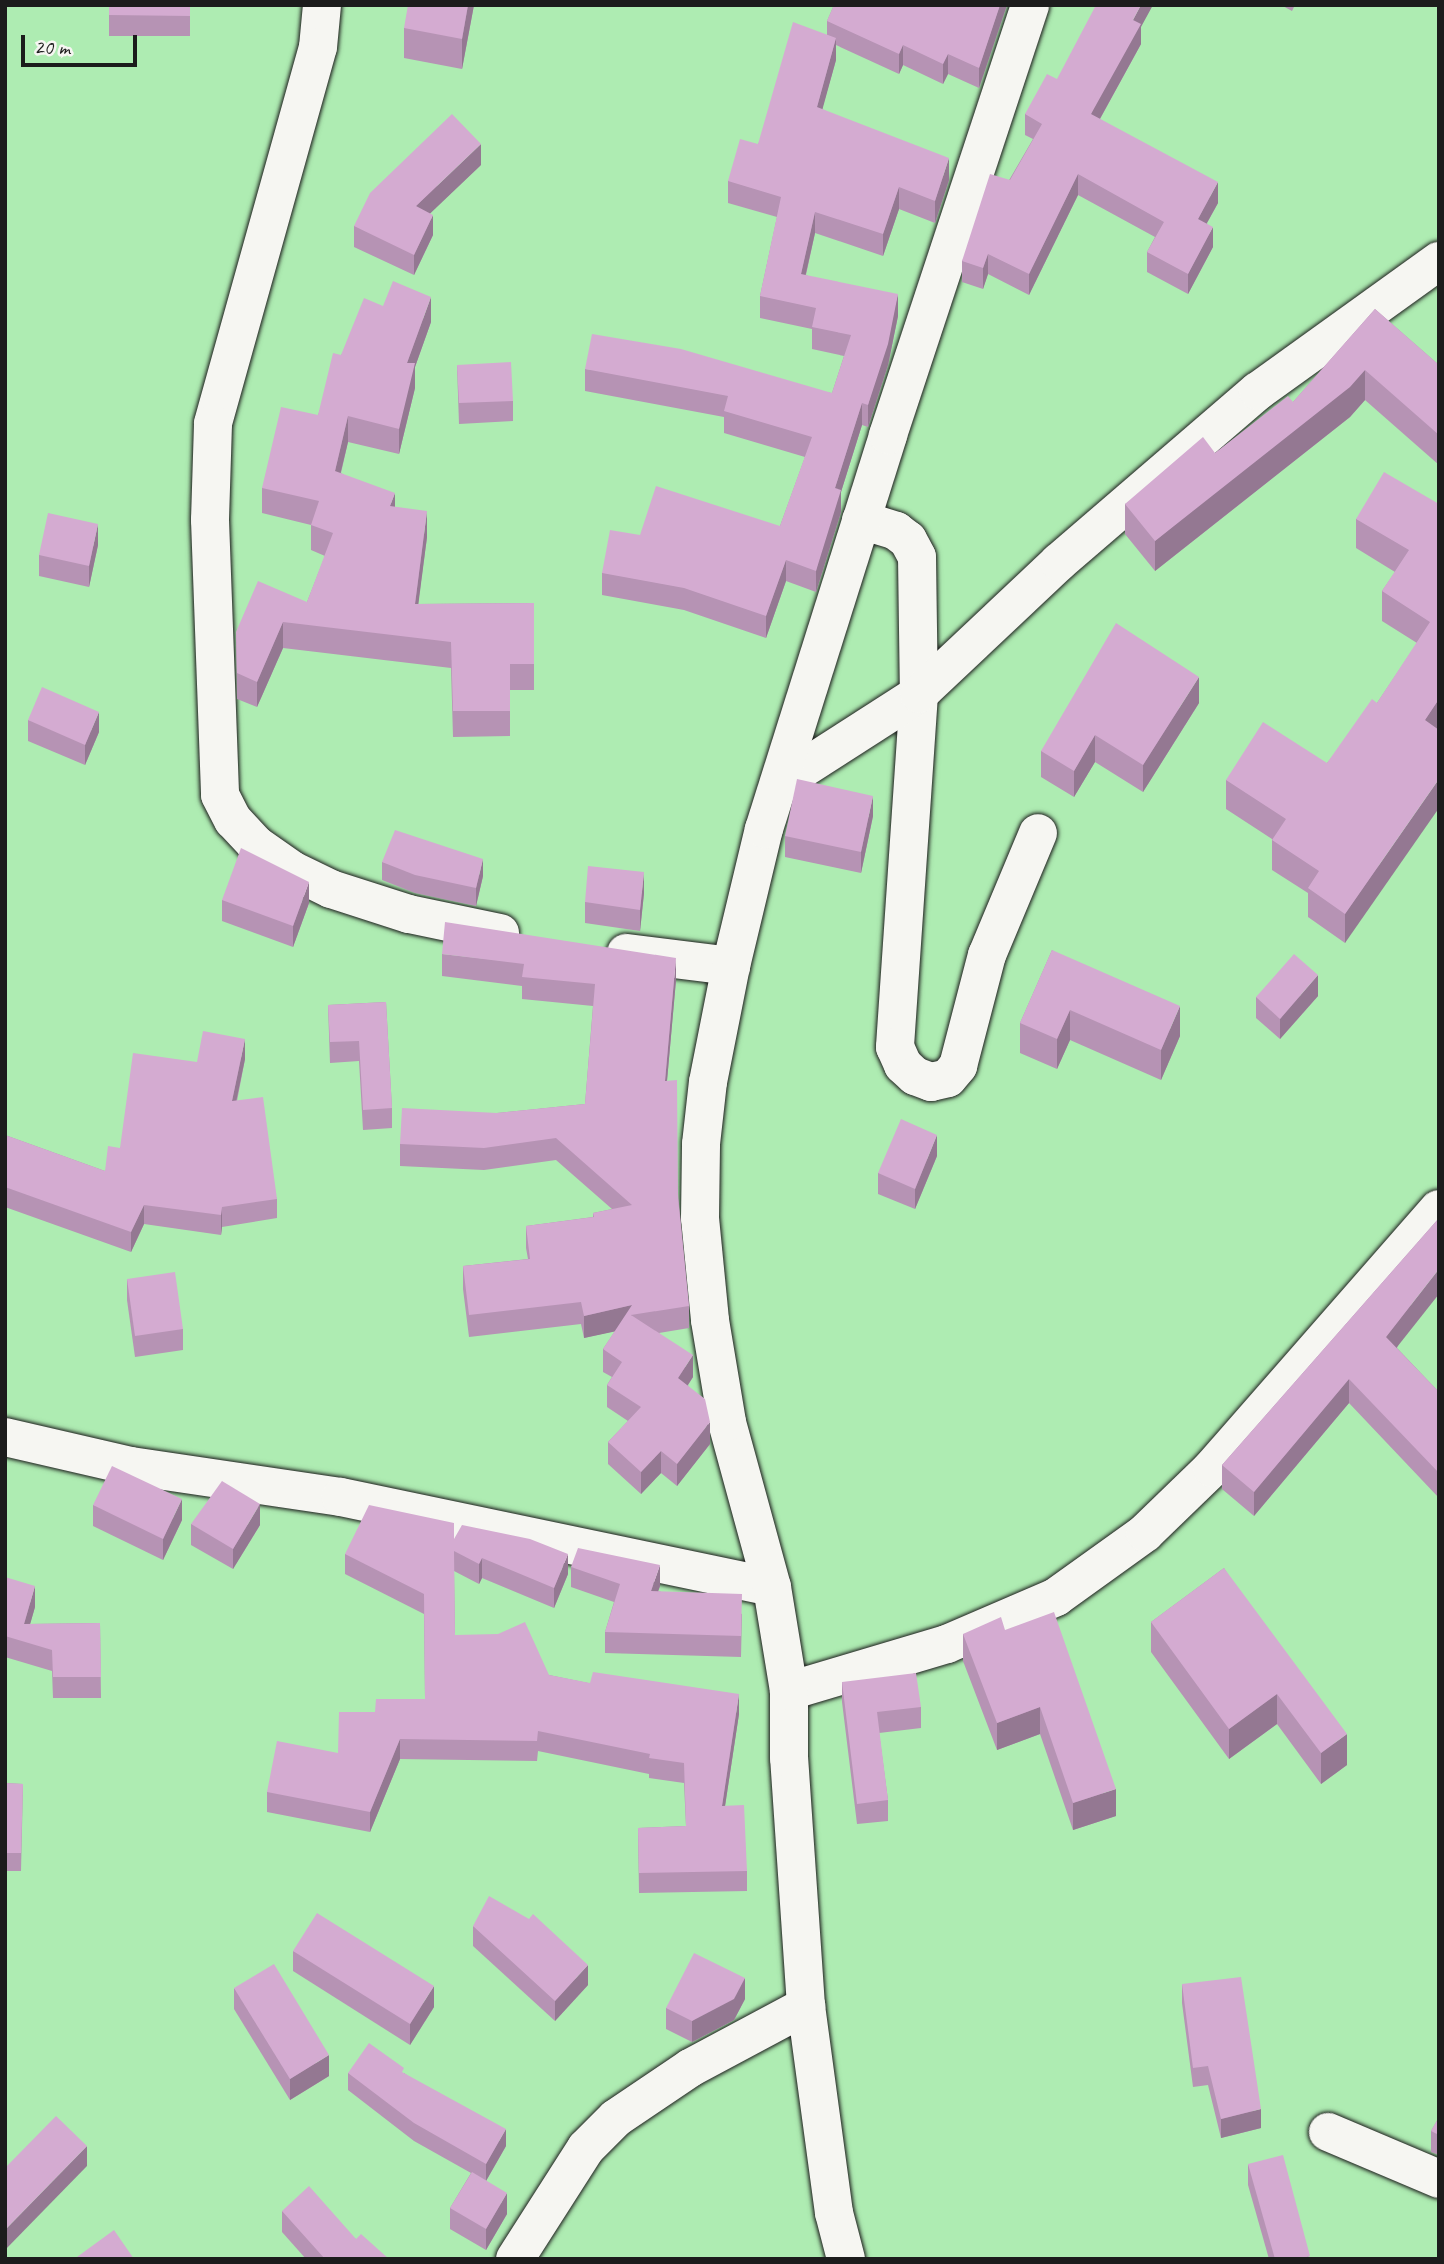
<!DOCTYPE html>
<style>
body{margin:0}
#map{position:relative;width:1444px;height:2264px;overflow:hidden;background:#efe7eb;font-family:Caveat,sans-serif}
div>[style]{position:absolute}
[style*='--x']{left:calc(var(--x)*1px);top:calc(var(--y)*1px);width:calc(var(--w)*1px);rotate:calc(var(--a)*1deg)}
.green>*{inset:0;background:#aeecb2}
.roads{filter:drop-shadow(0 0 2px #1c1c1c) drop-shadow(0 0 2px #1c1c1c)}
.minor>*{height:38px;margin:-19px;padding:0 19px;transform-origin:19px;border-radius:19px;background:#f6f6f2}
.wall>*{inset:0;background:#b693b4}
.shaded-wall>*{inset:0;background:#947892}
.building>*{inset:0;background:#d4abd1}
span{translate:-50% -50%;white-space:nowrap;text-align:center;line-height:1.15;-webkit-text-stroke:5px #f6f6f2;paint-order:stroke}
.frame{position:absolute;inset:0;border:7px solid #1c1c1c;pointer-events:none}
.scale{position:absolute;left:21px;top:35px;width:116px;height:32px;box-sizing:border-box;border:4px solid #1c1c1c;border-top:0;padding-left:9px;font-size:21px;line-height:24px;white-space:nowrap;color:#1c1c1c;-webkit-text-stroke:5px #f6f6f2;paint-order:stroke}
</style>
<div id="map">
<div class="green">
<i style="clip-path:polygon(5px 5px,1439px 5px,1439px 2259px,5px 2259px)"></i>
</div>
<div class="roads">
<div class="minor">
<i style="--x:322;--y:5;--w:42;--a:95.4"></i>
<i style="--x:318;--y:47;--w:391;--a:105.6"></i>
<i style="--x:213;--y:424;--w:96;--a:91.8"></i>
<i style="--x:210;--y:520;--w:275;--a:87.9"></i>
<i style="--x:220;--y:795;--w:28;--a:63"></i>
<i style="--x:233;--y:820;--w:33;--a:47"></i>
<i style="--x:255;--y:844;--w:45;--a:35.1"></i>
<i style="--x:292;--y:870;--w:43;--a:26"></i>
<i style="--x:331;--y:889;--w:82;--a:17.8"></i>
<i style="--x:409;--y:914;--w:93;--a:11.8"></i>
<i style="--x:861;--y:520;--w:37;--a:17"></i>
<i style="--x:896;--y:531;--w:15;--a:37"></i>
<i style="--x:908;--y:540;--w:19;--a:62"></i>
<i style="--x:917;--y:557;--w:137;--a:89.2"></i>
<i style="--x:919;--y:694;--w:354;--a:93.9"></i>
<i style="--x:895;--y:1047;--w:20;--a:66"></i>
<i style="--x:903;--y:1065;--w:16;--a:43"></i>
<i style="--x:915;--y:1076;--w:17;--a:21"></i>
<i style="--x:931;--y:1082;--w:17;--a:-13"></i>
<i style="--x:948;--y:1078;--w:16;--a:-50"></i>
<i style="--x:958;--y:1066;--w:115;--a:-75.4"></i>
<i style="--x:987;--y:955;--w:132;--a:-67.3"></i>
<i style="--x:779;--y:784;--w:166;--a:-32.7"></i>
<i style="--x:919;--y:694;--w:192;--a:-43.3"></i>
<i style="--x:1059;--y:562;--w:262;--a:-40.7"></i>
<i style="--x:1258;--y:391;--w:223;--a:-35.7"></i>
<i style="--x:626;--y:953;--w:106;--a:7.1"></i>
<i style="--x:5;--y:1437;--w:129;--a:13"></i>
<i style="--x:131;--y:1466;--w:212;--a:8.4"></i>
<i style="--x:341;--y:1497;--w:440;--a:11.8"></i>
<i style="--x:789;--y:1691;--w:165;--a:-16.6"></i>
<i style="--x:947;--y:1644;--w:119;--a:-23.3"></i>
<i style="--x:1056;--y:1597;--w:110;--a:-35.7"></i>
<i style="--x:1145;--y:1533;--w:93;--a:-44.1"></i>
<i style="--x:1212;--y:1468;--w:344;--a:-48.8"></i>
<i style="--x:1328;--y:2132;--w:121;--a:22.9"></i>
<i style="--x:515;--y:2259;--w:132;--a:-57.4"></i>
<i style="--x:586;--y:2148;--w:42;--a:-45"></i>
<i style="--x:616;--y:2118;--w:89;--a:-34"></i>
<i style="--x:690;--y:2068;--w:132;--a:-28.1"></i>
<i style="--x:846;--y:2259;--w:48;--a:-104.6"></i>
<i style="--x:834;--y:2213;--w:209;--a:-97.7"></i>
<i style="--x:806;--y:2006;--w:249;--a:-93.9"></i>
<i style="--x:789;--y:1758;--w:67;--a:-90"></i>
<i style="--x:789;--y:1691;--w:105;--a:-99.3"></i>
<i style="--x:772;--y:1587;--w:171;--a:-105.3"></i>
<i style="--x:727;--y:1422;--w:103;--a:-99.5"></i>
<i style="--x:710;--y:1320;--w:102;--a:-95.6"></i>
<i style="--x:700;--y:1218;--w:74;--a:-89.2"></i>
<i style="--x:701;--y:1144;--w:62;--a:-83.6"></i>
<i style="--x:708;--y:1082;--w:118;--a:-78.8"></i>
<i style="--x:731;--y:966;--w:141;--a:-76.5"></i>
<i style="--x:764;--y:829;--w:413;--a:-72.5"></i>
<i style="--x:888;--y:435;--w:453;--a:-71.7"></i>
</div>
</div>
<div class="wall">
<i style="clip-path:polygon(109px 5px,190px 5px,190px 36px,109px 36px)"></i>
<i style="clip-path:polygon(474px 5px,462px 69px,404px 58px,404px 28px)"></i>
<i style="clip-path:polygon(834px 5px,1007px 5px,979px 88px,948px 74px,943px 84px,903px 65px,899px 74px,836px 45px,836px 60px,822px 109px,949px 180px,935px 223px,899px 209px,883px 256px,815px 233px,806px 275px,898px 316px,888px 365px,868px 427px,862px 425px,841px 492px,841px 512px,816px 592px,786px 581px,766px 638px,684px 610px,602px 595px,602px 573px,640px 535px,780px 526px,805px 457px,724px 433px,724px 417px,585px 391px,585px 369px,832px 393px,844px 356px,812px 349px,812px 329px,760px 318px,760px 296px,777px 217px,728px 203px,728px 181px,758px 144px,827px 35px,827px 21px)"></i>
<i style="clip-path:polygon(1281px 5px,1295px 5px,1292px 11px)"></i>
<i style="clip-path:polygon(1141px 27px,1141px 44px,1100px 119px,1218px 203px,1207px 223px,1213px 247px,1188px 294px,1147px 272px,1147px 252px,1155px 237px,1078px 195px,1029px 295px,988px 274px,983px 289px,962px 282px,962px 261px,1033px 139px,1025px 135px,1025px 114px)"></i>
<i style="clip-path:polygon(481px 165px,430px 213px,433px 235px,414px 275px,354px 247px,354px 226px)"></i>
<i style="clip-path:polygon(383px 306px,431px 322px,415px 367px,415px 388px,399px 454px,348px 442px,341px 473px,395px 507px,427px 537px,418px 604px,534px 603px,534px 690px,510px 690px,510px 736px,453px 737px,451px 668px,283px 648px,257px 707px,237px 699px,236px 632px,307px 602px,325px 556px,311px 550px,311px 525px,262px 513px,262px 488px,318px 415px,341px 355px)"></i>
<i style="clip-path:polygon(1375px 309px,1439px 365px,1439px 465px,1365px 400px,1350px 417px,1155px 571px,1125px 534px,1125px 504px,1215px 453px,1293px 402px)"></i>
<i style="clip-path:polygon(457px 365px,513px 401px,513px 421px,459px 424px)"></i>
<i style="clip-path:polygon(1439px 504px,1438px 729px,1345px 943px,1308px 917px,1308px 893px,1272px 870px,1272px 839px,1226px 809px,1226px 780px,1327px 763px,1377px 703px,1417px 643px,1382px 621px,1382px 591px,1395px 572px,1356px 548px,1356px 519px)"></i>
<i style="clip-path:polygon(98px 545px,89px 587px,39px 576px,39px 555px)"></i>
<i style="clip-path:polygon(1199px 703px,1143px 792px,1095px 762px,1074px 797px,1041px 777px,1041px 751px)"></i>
<i style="clip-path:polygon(28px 720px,99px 732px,85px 765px,28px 741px)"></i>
<i style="clip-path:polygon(873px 816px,861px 873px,785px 857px,785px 836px)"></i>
<i style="clip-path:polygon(382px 862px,483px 876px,476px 906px,415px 893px,382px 880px)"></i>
<i style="clip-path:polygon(644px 893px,640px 931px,585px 923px,585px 902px)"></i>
<i style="clip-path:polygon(222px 900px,309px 903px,293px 947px,222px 921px)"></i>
<i style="clip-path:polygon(1052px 950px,1180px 1036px,1161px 1080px,1070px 1040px,1057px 1069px,1020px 1053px,1020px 1023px)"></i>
<i style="clip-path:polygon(442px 954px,676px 980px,667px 1081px,689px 1306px,689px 1328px,659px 1333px,693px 1377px,688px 1385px,710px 1444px,677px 1486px,661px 1473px,641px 1494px,608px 1464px,608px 1442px,628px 1421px,607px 1407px,607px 1385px,612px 1377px,603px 1372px,603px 1349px,615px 1331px,584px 1338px,581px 1324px,469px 1337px,463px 1289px,463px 1266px,528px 1259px,526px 1248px,526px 1226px,593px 1217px,593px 1213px,612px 1209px,556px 1160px,484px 1170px,400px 1166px,400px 1144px,497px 1113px,585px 1104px,593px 1006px,522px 999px,522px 986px,442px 976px)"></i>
<i style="clip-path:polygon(1318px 996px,1280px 1039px,1256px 1018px,1256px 997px)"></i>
<i style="clip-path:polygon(386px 1002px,392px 1108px,392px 1128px,363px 1130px,359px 1061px,330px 1063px,328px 1005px)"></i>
<i style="clip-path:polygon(245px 1059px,237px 1101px,277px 1199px,277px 1218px,222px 1227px,221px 1235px,144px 1224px,131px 1252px,5px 1207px,5px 1135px,105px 1171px,120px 1148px,197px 1062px)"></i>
<i style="clip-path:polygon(937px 1156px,915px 1209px,878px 1194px,878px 1173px)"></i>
<i style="clip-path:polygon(1439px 1218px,1397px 1348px,1439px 1392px,1439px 1498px,1349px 1403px,1254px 1516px,1222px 1489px,1222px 1465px)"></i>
<i style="clip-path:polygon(127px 1279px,183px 1329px,183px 1350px,135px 1357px,127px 1300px)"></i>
<i style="clip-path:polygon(93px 1505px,182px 1520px,163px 1560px,93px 1526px)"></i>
<i style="clip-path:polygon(191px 1524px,260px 1525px,233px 1569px,191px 1545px)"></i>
<i style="clip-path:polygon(454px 1539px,568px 1574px,554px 1608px,482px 1578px,479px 1584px,454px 1571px,455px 1635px,549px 1675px,739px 1714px,725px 1806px,747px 1871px,747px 1891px,639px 1893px,638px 1828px,686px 1826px,684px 1783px,649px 1778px,649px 1774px,538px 1751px,537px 1761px,400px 1759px,370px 1832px,267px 1812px,267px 1792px,338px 1753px,375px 1712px,425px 1699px,424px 1614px,345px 1574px,345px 1554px)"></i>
<i style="clip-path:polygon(571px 1567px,660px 1586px,658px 1591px,742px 1614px,741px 1657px,605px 1653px,605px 1632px,614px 1602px,571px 1587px)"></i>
<i style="clip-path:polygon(1224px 1568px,1347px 1765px,1321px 1784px,1277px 1724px,1229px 1759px,1151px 1652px,1151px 1622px)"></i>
<i style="clip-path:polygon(5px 1577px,35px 1607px,30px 1624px,100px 1623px,101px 1698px,53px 1698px,52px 1671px,5px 1657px)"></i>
<i style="clip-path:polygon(1005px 1630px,1116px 1816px,1073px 1830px,1040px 1734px,997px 1750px,963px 1661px,963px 1634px)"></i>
<i style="clip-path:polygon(842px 1682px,921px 1707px,921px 1728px,879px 1733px,888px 1800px,888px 1821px,857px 1824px,842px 1702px)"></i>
<i style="clip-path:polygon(5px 1783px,23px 1784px,21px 1871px,5px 1871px)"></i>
<i style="clip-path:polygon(473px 1926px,588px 1985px,555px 2021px,473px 1946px)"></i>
<i style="clip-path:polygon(293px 1951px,434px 2007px,410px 2045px,293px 1971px)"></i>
<i style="clip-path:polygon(1182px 1984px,1261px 2128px,1221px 2138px,1208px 2085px,1193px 2087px,1182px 2003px)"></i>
<i style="clip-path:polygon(234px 1988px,329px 2076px,290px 2100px,234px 2009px)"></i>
<i style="clip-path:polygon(745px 1999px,734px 2020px,692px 2042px,666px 2029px,666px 2008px)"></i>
<i style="clip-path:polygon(348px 2073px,404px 2073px,506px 2146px,486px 2181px,507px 2214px,486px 2250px,450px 2229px,450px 2208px,471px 2173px,414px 2141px,348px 2090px)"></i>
<i style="clip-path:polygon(1439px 2117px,1439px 2155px,1431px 2152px,1431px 2131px)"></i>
<i style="clip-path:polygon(1248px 2164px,1310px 2259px,1269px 2259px,1248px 2185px)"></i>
<i style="clip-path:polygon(282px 2211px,356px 2239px,389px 2259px,306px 2259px,282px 2232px)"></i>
</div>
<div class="shaded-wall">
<i style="clip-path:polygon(468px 5px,474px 5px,462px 69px,462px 39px)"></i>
<i style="clip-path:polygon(1000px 5px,1007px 5px,979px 88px,979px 68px)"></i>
<i style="clip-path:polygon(1141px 5px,1153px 5px,1141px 27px,1141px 44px,1091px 135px,1091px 114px,1133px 20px)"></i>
<i style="clip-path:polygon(836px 38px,836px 60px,817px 129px,817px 107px)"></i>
<i style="clip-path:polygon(903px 45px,903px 65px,899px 74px,899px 54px)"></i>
<i style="clip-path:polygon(948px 54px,948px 74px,943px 84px,943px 64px)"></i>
<i style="clip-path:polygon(481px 144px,481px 165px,416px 227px,416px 206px)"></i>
<i style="clip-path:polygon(949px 158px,949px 180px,935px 223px,935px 201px)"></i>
<i style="clip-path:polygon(1078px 174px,1078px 195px,1029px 295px,1029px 274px)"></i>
<i style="clip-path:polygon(1218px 182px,1218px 203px,1198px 239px,1198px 219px)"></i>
<i style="clip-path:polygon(899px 187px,899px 209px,883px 256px,883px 234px)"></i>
<i style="clip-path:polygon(815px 212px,815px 233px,801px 295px,801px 274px)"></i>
<i style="clip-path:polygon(433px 215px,433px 235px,414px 275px,414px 255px)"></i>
<i style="clip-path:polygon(1213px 227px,1213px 247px,1188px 294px,1188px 274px)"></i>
<i style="clip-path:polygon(988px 254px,988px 274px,983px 289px,983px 268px)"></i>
<i style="clip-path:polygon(898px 294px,898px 316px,888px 365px,868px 427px,868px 405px)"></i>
<i style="clip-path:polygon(431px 297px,431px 322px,415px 367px,415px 388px,399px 454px,399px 429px,407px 363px)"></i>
<i style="clip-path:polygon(1365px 370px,1365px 400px,1350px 417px,1155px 571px,1155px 541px)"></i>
<i style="clip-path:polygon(862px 403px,862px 425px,841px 492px,841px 512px,816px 592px,816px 571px,835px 488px)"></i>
<i style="clip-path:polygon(348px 416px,348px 442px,335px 496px,335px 471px)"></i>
<i style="clip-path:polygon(395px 493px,395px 519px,390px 506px)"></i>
<i style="clip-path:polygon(427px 511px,427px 537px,415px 630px,415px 604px)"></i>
<i style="clip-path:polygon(98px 524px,98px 545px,89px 587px,89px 566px)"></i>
<i style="clip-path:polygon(786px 560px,786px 581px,766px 638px,766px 616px)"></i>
<i style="clip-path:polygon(283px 622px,283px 648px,257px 707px,257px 682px)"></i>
<i style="clip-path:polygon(1199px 677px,1199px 703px,1143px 792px,1143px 765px)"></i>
<i style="clip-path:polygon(1439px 699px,1439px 728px,1425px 750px,1425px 720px)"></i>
<i style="clip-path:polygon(99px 712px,99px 732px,85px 765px,85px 745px)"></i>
<i style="clip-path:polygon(1095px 735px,1095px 762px,1074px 797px,1074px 771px)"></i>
<i style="clip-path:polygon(1439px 779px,1439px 808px,1345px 943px,1345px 914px)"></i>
<i style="clip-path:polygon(873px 796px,873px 816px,861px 873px,861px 852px)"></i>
<i style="clip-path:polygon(483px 859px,483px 876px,476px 906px,476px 888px)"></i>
<i style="clip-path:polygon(644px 872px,644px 893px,640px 931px,640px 910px)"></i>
<i style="clip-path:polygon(309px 882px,309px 903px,293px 947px,293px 926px)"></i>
<i style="clip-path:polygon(676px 958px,676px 980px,665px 1103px,665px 1081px)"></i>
<i style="clip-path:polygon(1318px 975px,1318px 996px,1280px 1039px,1280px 1019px)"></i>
<i style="clip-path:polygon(1180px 1006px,1180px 1036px,1161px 1080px,1161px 1050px)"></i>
<i style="clip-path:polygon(1070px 1010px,1070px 1040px,1057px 1069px,1057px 1039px)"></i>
<i style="clip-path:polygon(245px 1039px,245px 1059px,232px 1121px,232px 1101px)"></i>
<i style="clip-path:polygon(937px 1135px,937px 1156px,915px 1209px,915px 1189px)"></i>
<i style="clip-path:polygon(144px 1205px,144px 1224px,131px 1252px,131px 1232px)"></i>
<i style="clip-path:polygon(222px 1207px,222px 1227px,221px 1235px,221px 1215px)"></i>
<i style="clip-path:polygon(1439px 1269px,1439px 1294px,1386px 1361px,1386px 1337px)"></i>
<i style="clip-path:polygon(632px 1305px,631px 1328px,584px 1338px,584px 1316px)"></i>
<i style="clip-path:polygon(693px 1355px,693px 1377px,678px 1400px,678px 1378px)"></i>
<i style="clip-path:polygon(1349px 1379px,1349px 1403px,1254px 1516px,1254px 1492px)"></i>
<i style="clip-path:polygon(710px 1422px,710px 1444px,677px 1486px,677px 1464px)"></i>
<i style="clip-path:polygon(661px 1451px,661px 1473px,641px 1494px,641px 1472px)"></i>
<i style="clip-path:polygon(7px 1478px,7px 1489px,5px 1495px,5px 1484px)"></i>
<i style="clip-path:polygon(182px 1499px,182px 1520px,163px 1560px,163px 1539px)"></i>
<i style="clip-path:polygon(260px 1504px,260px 1525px,233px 1569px,233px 1549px)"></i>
<i style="clip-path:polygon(568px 1554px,568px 1574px,554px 1608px,554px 1588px)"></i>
<i style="clip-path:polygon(482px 1558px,482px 1578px,479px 1584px,479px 1564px)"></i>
<i style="clip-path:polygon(660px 1565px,660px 1586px,651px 1612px,651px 1591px)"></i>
<i style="clip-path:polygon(35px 1586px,35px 1607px,25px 1642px,24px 1624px)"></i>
<i style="clip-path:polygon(739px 1694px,739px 1714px,722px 1826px,722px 1806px)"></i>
<i style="clip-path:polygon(1277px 1694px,1277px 1724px,1229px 1759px,1229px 1729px)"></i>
<i style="clip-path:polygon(1040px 1707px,1040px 1734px,997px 1750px,997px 1723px)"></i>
<i style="clip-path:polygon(1347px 1734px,1347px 1765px,1321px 1784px,1321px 1753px)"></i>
<i style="clip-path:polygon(400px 1739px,400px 1759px,370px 1832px,370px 1812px)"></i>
<i style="clip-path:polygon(1116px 1789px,1116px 1816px,1073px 1830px,1073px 1803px)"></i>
<i style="clip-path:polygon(588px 1965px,588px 1985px,555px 2021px,555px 2001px)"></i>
<i style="clip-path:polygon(745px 1978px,745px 1999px,734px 2020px,692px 2042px,692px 2021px)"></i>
<i style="clip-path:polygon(434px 1986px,434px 2007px,410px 2045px,410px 2024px)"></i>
<i style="clip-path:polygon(329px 2055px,329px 2076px,290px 2100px,290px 2079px)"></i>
<i style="clip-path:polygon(1261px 2109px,1261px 2128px,1221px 2138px,1221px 2119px)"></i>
<i style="clip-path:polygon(506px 2129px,506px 2146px,486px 2181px,486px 2164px)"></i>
<i style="clip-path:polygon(87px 2146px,87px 2166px,5px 2250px,5px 2230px)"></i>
<i style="clip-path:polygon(507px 2193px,507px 2214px,486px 2250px,486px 2229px)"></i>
</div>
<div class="building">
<i style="clip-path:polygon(109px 5px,190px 5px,190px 16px,109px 15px)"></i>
<i style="clip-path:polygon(408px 5px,468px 5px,462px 39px,404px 28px)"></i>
<i style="clip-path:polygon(834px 5px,1000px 5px,979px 68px,948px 54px,943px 64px,903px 45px,899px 54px,827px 21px)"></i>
<i style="clip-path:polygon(1096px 5px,1141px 5px,1133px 20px,1141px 24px,1091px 114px,1218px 182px,1198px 219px,1213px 227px,1188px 274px,1147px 252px,1164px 222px,1078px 174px,1029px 274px,988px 254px,983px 268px,962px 261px,990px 174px,1010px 180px,1042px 124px,1025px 114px,1047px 74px,1057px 79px)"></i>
<i style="clip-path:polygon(793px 22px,836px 38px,817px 107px,949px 158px,935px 201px,899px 187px,883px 234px,815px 212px,801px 274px,898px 294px,888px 344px,868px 405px,862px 403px,835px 488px,841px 490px,816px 571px,786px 560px,766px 616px,684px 588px,602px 573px,610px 530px,640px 535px,656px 486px,780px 526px,812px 437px,724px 411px,728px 396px,585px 369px,592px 334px,681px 349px,832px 393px,851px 335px,812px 327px,816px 308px,760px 296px,781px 197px,728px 181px,740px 139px,758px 144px)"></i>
<i style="clip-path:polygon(452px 114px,481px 144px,416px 206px,433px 215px,414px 255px,354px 226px,370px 193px)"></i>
<i style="clip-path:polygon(393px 281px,431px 297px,407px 363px,415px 363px,399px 429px,348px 416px,335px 471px,395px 493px,390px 506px,427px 511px,415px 604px,534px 603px,534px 664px,510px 664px,510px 711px,453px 711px,451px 642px,283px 622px,257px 682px,237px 673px,236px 632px,258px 581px,307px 602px,333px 533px,311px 525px,319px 501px,262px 488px,281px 407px,318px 415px,333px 353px,341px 355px,364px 298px,383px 306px)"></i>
<i style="clip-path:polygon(1375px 309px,1439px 365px,1439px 435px,1365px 370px,1350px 387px,1155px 541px,1125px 504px,1203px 437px,1215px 453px,1288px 396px,1293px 402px)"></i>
<i style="clip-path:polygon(511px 362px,513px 401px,459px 403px,457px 365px)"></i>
<i style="clip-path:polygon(1384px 472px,1439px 504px,1439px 699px,1425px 720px,1439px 730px,1439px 779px,1345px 914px,1308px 888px,1319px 871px,1272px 840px,1286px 819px,1226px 780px,1263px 722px,1327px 763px,1372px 699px,1377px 703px,1430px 622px,1382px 591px,1409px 550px,1356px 519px)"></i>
<i style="clip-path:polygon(48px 513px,98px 524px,89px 566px,39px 555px)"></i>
<i style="clip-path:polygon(1116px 623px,1199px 677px,1143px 765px,1095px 735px,1074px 771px,1041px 751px)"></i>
<i style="clip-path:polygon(42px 687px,99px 712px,85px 745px,28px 720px)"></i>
<i style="clip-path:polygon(797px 779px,873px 796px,861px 852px,785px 836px)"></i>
<i style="clip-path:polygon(395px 830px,483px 859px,476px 888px,415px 875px,382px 862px)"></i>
<i style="clip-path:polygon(241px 848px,309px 882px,293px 926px,222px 900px)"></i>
<i style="clip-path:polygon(588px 866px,644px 872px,640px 910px,585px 902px)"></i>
<i style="clip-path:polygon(445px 922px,676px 958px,665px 1081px,677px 1080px,678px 1198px,689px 1306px,631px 1315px,693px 1355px,678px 1378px,705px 1399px,710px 1422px,677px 1464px,661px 1451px,641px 1472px,608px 1442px,641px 1407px,607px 1385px,622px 1362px,603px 1349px,632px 1305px,584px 1316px,581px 1302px,469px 1315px,463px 1266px,530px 1259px,526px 1226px,594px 1217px,593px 1213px,632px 1205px,556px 1138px,484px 1148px,400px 1144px,402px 1108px,497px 1113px,585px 1104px,595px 984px,522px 977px,524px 964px,442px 954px)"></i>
<i style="clip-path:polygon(1052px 950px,1180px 1006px,1161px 1050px,1070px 1010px,1057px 1039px,1020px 1023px)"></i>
<i style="clip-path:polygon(1294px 954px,1318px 975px,1280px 1019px,1256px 997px)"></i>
<i style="clip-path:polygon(386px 1002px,392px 1108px,363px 1110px,359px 1041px,330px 1042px,328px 1005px)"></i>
<i style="clip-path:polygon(203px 1031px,245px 1039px,232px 1101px,263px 1097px,277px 1199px,222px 1207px,221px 1215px,144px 1205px,131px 1232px,5px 1187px,5px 1135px,105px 1171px,108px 1146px,120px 1148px,133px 1053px,197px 1062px)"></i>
<i style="clip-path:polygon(901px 1119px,937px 1135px,915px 1189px,878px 1173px)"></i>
<i style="clip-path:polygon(1439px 1218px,1439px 1269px,1386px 1337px,1439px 1392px,1439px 1473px,1349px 1379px,1254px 1492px,1222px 1465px)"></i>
<i style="clip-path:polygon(175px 1272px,183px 1329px,135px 1336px,127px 1279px)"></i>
<i style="clip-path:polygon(112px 1466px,182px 1499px,163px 1539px,93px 1505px)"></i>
<i style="clip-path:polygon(222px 1481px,260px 1504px,233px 1549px,191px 1524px)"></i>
<i style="clip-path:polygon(369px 1505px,454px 1523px,454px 1539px,462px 1525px,530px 1539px,568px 1554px,554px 1588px,482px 1558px,479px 1564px,454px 1551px,455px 1635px,498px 1634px,525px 1622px,549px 1675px,590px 1683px,593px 1672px,739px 1694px,722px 1806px,744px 1805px,747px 1871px,639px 1873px,638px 1828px,686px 1826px,684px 1763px,649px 1758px,650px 1754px,538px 1731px,537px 1741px,400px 1739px,370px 1812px,267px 1792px,277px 1741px,338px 1753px,339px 1712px,375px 1712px,376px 1699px,425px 1699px,424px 1594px,345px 1554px)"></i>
<i style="clip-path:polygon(578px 1548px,660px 1565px,651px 1591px,742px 1594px,741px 1636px,605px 1632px,620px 1584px,571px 1567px)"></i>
<i style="clip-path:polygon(1224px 1568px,1347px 1734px,1321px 1753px,1277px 1694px,1229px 1729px,1151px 1622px)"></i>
<i style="clip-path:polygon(5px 1577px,35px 1586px,24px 1624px,100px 1623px,101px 1677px,53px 1677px,52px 1650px,5px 1636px)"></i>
<i style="clip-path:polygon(1054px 1612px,1116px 1789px,1073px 1803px,1040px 1707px,997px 1723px,963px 1634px,1001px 1617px,1005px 1630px)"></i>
<i style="clip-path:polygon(916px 1673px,921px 1707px,877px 1712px,888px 1800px,857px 1804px,842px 1682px)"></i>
<i style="clip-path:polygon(5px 1783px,23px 1784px,21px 1853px,5px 1853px)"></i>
<i style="clip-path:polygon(489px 1896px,529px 1919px,533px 1914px,588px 1965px,555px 2001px,473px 1926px)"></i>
<i style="clip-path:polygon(317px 1913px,434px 1986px,410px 2024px,293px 1951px)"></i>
<i style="clip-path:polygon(694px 1953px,745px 1978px,734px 1999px,692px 2021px,666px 2008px)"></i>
<i style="clip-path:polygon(274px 1964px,329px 2055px,290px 2079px,234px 1988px)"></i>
<i style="clip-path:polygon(1241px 1977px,1261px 2109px,1221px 2119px,1208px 2066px,1193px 2068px,1182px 1984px)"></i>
<i style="clip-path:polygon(369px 2043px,404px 2068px,402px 2072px,506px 2129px,486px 2164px,414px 2123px,348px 2073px)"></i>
<i style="clip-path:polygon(56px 2116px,87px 2146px,5px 2230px,5px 2168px)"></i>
<i style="clip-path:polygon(1439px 2117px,1439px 2135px,1431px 2131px)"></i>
<i style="clip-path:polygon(1283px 2155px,1310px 2256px,1300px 2259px,1275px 2259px,1248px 2164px)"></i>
<i style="clip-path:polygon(472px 2172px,507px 2193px,486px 2229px,450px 2208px)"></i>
<i style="clip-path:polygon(309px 2186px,356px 2239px,361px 2234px,389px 2259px,325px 2259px,282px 2211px)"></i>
<i style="clip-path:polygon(114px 2230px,134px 2259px,78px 2259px,77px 2257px)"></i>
</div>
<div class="frame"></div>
<div class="scale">20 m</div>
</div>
